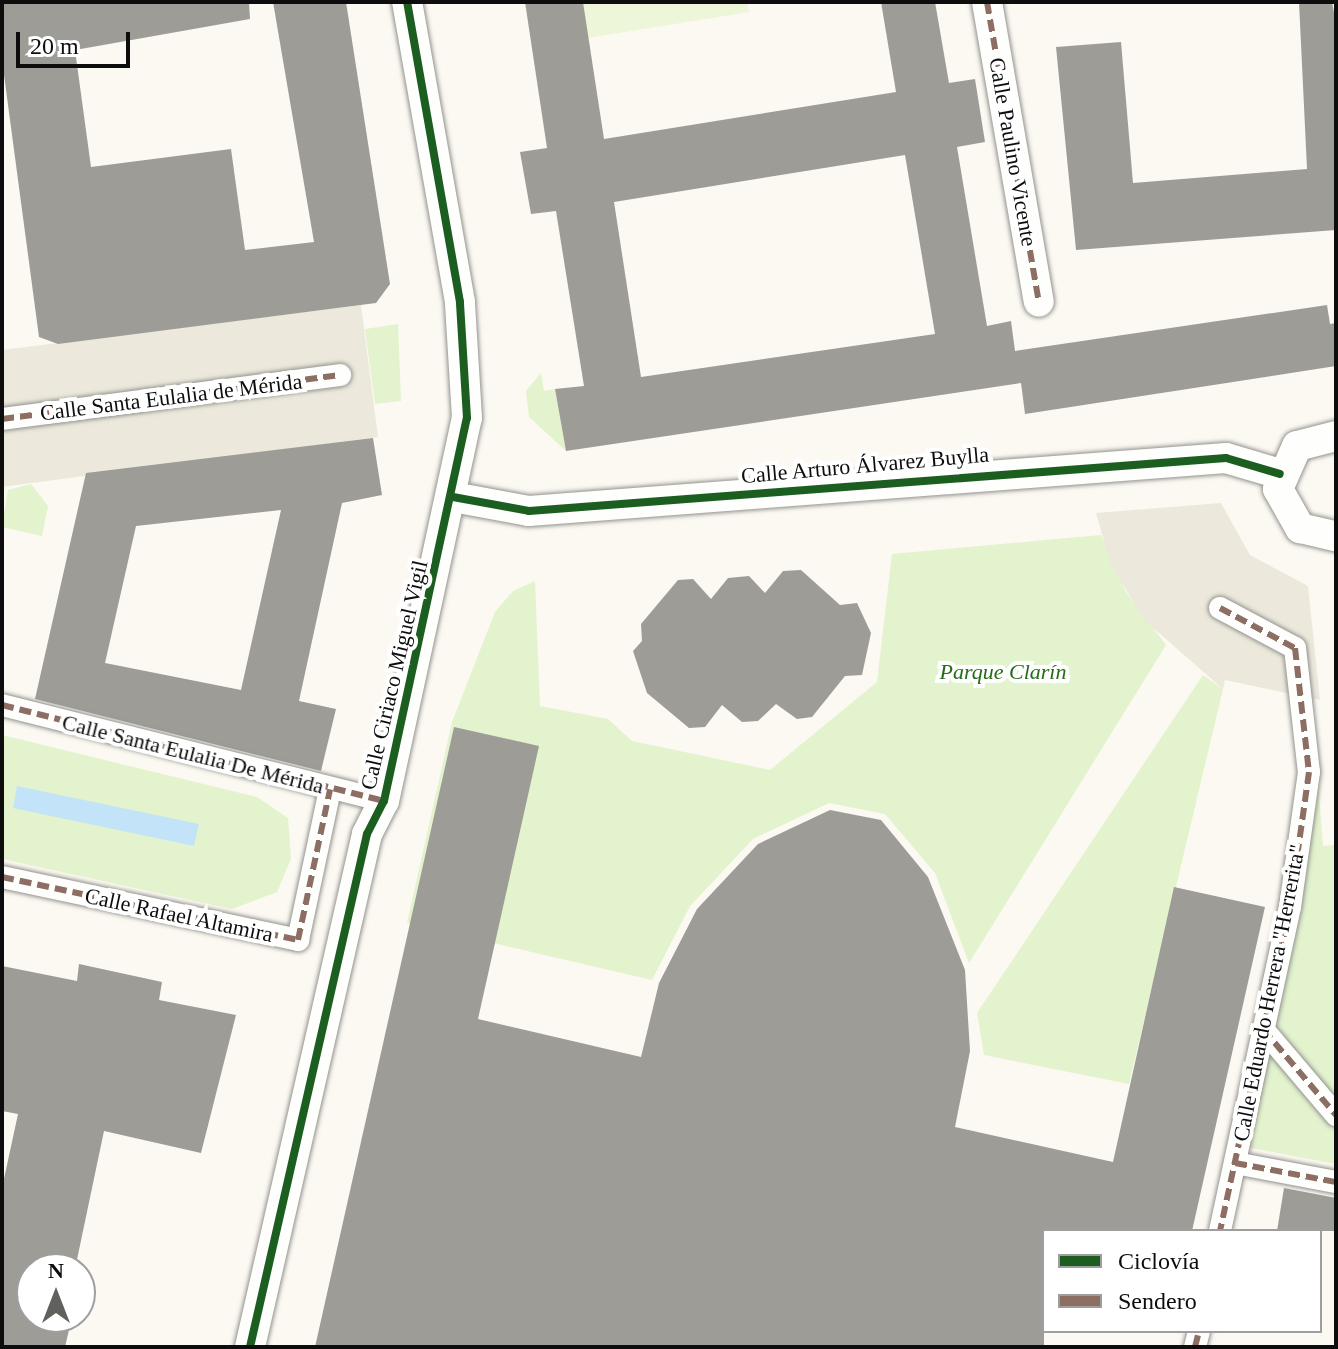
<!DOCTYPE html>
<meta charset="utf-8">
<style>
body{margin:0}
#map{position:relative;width:1338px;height:1349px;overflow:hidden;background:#fbf9f1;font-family:Georgia,serif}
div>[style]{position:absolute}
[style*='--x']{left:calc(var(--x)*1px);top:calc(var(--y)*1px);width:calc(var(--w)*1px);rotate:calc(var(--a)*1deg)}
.green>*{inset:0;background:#e2f3ce}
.pitch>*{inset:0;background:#edf6d9}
.plaza>*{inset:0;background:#ece9dc}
.water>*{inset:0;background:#c3e3f9}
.building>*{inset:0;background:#9e9c97}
.roads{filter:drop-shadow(0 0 2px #949390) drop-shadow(0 0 2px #949390)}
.pedestrian>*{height:22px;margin:-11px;padding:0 11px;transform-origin:11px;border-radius:11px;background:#fefefd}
.minor>*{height:30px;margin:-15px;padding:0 15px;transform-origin:15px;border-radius:15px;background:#fefefd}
.quiet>*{height:6px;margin-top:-3px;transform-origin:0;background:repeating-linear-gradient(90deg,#8d6e63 0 12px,transparent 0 18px)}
.cycleway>*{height:8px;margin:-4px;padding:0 4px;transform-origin:4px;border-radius:4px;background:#1b5e20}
span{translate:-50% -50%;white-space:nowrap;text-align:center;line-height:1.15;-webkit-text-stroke:8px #fff;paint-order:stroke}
.street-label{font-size:22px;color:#0d0d0d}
.park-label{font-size:22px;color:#246c16;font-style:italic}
.frame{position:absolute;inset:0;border:4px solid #0d0d0d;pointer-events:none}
.legend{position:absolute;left:1042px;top:1229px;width:280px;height:104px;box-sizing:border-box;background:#fff;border:2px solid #9e9e9e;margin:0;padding:10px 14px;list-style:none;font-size:24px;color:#0d0d0d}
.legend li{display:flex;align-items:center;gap:16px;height:40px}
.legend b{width:40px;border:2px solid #9e9e9e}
.north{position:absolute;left:16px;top:1253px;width:80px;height:80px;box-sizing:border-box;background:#fff;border:2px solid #9e9e9e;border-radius:50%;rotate:0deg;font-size:22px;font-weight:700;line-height:32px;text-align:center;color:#0d0d0d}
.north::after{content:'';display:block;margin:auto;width:28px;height:36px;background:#60605d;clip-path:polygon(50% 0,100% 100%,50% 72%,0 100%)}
.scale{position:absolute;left:16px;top:32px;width:114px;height:36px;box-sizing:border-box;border:4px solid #0d0d0d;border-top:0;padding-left:10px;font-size:24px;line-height:28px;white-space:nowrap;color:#0d0d0d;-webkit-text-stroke:6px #fff;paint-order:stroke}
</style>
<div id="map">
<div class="green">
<i style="clip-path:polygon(398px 324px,401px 401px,375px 404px,365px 329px)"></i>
<i style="clip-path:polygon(541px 373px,544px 391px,555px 389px,566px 451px,529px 417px,526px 391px)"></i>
<i style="clip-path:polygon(31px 484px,48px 506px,42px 536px,2px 527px,8px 490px)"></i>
<i style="clip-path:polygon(1101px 535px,1126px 592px,1166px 645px,969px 963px,935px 873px,885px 814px,829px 803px,753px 839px,690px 906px,652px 980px,407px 923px,452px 722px,495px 612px,513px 591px,535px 581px,540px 706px,608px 719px,632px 741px,770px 770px,877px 682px,892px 554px)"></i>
<i style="clip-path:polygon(1203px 675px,1223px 689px,1129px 1084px,984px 1055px,977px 1013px)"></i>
<i style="clip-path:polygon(2px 735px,257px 797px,288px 818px,291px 859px,277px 892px,232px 909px,2px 859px)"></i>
<i style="clip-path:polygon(1316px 755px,1323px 846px,1336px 845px,1336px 1164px,1246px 1147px)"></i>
</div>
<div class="pitch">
<i style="clip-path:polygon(583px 2px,747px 2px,749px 12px,588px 38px)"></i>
</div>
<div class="plaza">
<i style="clip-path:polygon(361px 305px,378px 437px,2px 487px,2px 350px)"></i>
<i style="clip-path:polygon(1221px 503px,1250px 555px,1308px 586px,1320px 700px,1225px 680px,1223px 689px,1144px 620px,1110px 563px,1096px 513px)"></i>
</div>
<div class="water">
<i style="clip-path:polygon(17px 786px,199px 824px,194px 846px,13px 808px)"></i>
</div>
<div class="building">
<i style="clip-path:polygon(2px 2px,249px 2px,250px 19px,75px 50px,91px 167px,231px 149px,245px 250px,314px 242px,273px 2px,346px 2px,390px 284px,376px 303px,58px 344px,39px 337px,2px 60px)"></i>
<i style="clip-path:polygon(evenodd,525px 2px,583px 2px,604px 139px,896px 92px,881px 2px,935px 2px,949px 83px,975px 79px,985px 142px,957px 147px,987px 326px,1011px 321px,1015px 351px,1327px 305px,1330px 324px,1336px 323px,1336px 366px,1025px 414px,1021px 383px,566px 451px,555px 389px,584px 386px,556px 211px,531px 214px,520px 152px,547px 148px,525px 2px,905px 155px,935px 334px,641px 377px,614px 202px,905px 155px)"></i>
<i style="clip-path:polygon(1299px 2px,1332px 2px,1336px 23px,1336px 230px,1076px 250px,1056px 47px,1121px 42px,1133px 183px,1307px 169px)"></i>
<i style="clip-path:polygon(evenodd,373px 438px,382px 495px,342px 503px,299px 701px,336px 709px,321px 771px,35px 699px,86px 473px,373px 438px,281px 510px,241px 690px,105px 663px,136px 526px,281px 510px)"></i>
<i style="clip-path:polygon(801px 570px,840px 605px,857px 603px,871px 633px,862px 675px,845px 676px,812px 717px,797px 719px,776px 704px,758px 721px,742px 722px,722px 705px,705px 727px,689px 728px,647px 693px,633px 651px,642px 641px,641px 624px,678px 580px,693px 579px,711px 599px,728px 578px,749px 576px,765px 593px,783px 571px)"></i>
<i style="clip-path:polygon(454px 727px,539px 746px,478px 1019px,641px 1057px,659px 983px,697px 909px,758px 844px,830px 810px,881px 820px,928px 877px,965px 970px,970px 1051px,955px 1127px,1113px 1162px,1174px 887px,1265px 907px,1192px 1231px,1044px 1231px,1044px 1347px,315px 1347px)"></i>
<i style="clip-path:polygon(79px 964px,162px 982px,159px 1000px,236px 1015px,201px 1153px,104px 1131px,75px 1269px,32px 1269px,32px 1317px,72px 1317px,65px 1347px,2px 1347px,2px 1188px,18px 1114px,2px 1111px,2px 966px,77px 981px)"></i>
<i style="clip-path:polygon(1284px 1188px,1336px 1198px,1336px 1231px,1277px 1231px)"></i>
</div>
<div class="roads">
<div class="pedestrian">
<i style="--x:2;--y:419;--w:341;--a:-7.4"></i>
<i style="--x:1220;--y:608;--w:85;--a:28.1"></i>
<i style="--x:1295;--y:648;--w:125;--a:83.6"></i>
<i style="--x:1309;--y:772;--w:136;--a:98"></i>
<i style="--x:1290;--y:907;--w:331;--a:102.2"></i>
<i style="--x:2;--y:705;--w:394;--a:14.1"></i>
<i style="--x:2;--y:877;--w:303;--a:12"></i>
<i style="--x:298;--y:940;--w:154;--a:-78"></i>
<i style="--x:1263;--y:1029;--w:113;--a:49.7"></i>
<i style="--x:1235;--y:1163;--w:103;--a:10.7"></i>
<i style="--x:1195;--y:1347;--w:16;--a:-76"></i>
</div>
<div class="minor">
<i style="--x:987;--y:2;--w:304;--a:80.2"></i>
<i style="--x:1336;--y:436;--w:40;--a:165.6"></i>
<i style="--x:1297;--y:446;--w:47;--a:113.8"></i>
<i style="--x:1278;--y:489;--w:45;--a:60.6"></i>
<i style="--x:1300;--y:528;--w:37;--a:13"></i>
<i style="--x:453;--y:497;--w:77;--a:10.4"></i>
<i style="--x:529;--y:511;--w:699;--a:-4.35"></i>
<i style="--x:1226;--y:458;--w:56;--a:16.5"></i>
<i style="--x:250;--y:1347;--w:526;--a:-77.15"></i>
<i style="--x:367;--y:834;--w:37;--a:-63"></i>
<i style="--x:384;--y:801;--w:392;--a:-77.8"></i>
<i style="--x:467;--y:418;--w:116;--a:-93.5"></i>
<i style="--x:460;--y:302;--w:305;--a:-100"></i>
</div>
</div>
<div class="quiet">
<i style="--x:987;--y:2;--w:304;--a:80.2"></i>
<i style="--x:2;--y:419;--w:341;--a:-7.4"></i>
<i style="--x:1220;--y:608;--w:85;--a:28.1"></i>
<i style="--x:1295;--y:648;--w:125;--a:83.6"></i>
<i style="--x:1309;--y:772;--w:136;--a:98"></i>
<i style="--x:1290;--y:907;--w:331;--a:102.2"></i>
<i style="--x:2;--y:705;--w:394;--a:14.1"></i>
<i style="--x:2;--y:877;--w:303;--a:12"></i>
<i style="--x:298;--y:940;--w:154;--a:-78"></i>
<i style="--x:1263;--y:1029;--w:113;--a:49.7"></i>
<i style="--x:1235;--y:1163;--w:103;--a:10.7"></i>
<i style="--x:1195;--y:1347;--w:16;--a:-76"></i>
</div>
<div class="cycleway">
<i style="--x:453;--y:497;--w:77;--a:10.4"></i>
<i style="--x:529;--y:511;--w:699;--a:-4.35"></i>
<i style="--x:1226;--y:458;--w:56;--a:16.5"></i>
<i style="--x:250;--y:1347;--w:526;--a:-77.15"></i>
<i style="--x:367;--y:834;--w:37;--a:-63"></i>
<i style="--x:384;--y:801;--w:392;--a:-77.8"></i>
<i style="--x:467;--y:418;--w:116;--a:-93.5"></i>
<i style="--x:460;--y:302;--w:305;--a:-100"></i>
</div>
<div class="street-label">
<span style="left:1013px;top:152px;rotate:80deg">Calle Paulino Vicente</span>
<span style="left:171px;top:397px;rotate:-7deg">Calle Santa Eulalia de Mérida</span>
<span style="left:865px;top:465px;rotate:-5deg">Calle Arturo Álvarez Buylla</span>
<span style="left:394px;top:675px;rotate:-77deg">Calle Ciriaco Miguel Vigil</span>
<span style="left:193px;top:754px;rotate:14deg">Calle Santa Eulalia De Mérida</span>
<span style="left:179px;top:915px;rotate:12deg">Calle Rafael Altamira</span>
<span style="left:1269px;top:993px;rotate:-79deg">Calle Eduardo Herrera "Herrerita"</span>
</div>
<div class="park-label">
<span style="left:1003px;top:672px">Parque Clarín</span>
</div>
<div class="frame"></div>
<ul class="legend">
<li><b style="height:10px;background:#1b5e20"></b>Ciclovía</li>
<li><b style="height:10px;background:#8d6e63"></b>Sendero</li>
</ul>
<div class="north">N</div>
<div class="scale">20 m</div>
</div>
